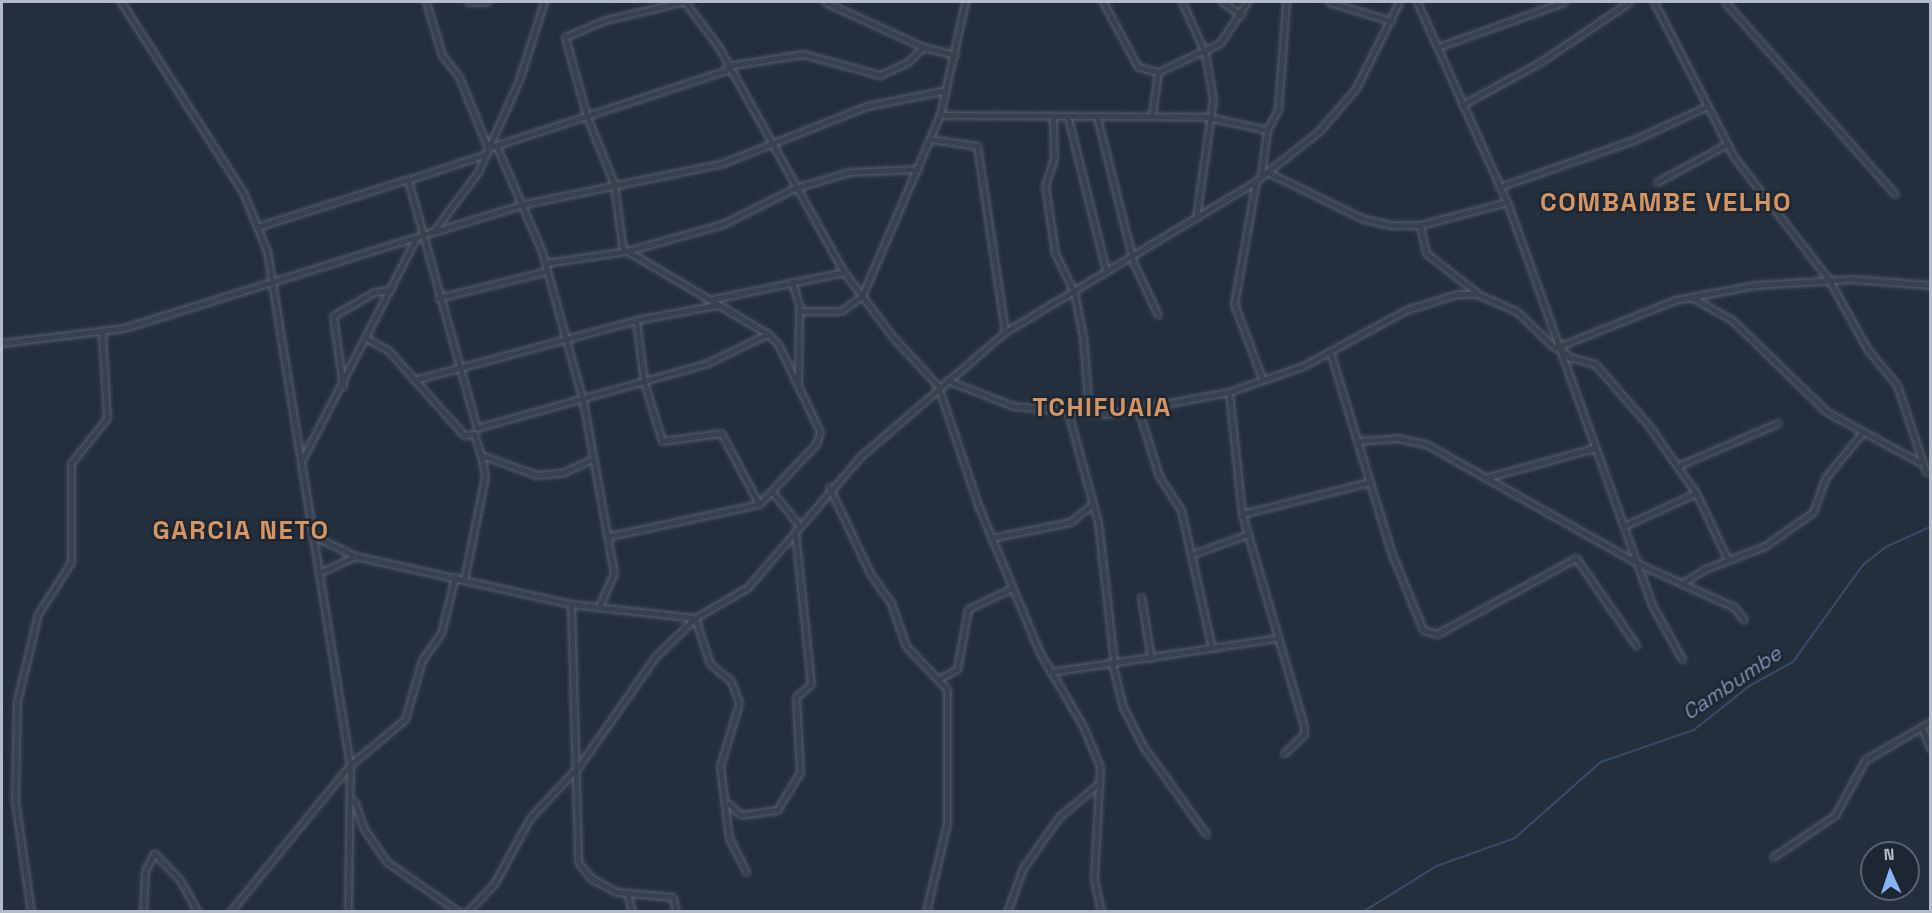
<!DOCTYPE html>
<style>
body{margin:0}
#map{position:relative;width:1932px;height:913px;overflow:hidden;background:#242f3e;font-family:"Space Grotesk",sans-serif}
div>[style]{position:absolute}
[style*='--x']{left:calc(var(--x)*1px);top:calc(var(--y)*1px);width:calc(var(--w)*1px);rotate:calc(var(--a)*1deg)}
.stream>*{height:1.5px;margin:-0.75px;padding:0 0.75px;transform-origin:0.75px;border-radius:0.75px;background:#394c67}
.roads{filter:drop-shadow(0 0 2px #565f6c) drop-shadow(0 0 2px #565f6c)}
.minor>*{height:5px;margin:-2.5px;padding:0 2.5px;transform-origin:2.5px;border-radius:2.5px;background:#38414e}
span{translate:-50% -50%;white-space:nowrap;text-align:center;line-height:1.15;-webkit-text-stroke:5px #1d2633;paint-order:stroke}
.water-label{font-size:21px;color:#7c92b1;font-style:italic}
.district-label{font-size:26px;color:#d59563;font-weight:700;letter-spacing:1.5px}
.frame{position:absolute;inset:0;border:3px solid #b4bcc9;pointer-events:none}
.north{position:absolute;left:1860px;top:841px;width:60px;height:60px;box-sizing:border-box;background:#1d2633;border:2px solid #59626f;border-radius:50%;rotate:357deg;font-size:16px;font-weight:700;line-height:24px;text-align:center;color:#b4bcc9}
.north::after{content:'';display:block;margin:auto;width:21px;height:27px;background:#8ab4f8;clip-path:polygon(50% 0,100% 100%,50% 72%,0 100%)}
</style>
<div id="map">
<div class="stream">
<i style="--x:1363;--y:912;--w:87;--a:-31.9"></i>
<i style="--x:1437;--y:866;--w:83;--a:-19.7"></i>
<i style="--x:1515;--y:838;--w:115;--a:-41.5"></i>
<i style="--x:1601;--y:762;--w:98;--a:-19"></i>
<i style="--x:1694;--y:730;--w:69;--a:-38.5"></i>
<i style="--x:1748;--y:687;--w:51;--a:-29.1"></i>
<i style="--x:1793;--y:662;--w:120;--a:-54.2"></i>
<i style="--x:1863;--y:565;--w:29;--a:-38"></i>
<i style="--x:1886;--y:547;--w:48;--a:-24.4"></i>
</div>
<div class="roads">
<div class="minor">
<i style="--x:121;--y:2;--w:226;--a:57.3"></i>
<i style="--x:243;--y:192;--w:64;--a:67.9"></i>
<i style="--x:267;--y:251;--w:521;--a:80.83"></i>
<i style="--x:350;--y:765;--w:147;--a:90.8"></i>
<i style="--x:426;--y:2;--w:55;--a:73.2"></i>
<i style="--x:442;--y:55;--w:28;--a:52"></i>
<i style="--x:459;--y:77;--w:77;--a:67.8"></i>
<i style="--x:488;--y:148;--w:254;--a:-18.1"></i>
<i style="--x:468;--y:2;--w:19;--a:0"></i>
<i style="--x:685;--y:2;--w:55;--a:53.1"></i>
<i style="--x:718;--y:46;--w:259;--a:60.9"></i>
<i style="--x:844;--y:272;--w:81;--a:53"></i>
<i style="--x:893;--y:337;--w:67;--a:47.4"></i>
<i style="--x:938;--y:386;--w:126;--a:71.4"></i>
<i style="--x:978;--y:505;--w:160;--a:67.3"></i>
<i style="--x:1040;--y:653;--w:85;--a:59.5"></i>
<i style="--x:1083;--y:726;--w:44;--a:67.5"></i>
<i style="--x:1100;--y:767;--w:112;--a:93.1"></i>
<i style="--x:1094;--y:879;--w:34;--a:78"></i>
<i style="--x:825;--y:2;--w:108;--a:24.7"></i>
<i style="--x:923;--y:47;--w:33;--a:14"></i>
<i style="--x:1103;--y:2;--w:74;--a:61.7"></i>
<i style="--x:1138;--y:67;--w:21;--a:14"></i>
<i style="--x:1182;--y:2;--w:56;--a:65.7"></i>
<i style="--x:1205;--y:53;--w:47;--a:80.1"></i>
<i style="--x:1213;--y:99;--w:120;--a:98.1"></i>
<i style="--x:1222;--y:2;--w:23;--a:34"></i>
<i style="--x:1329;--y:2;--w:65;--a:17"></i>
<i style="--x:1417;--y:2;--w:219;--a:65.8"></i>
<i style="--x:1507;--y:202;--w:428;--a:70.2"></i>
<i style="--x:1652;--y:605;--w:62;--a:60.9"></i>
<i style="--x:1654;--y:2;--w:174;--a:62.7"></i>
<i style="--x:1734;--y:157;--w:155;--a:52.3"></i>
<i style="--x:1829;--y:280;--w:80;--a:60.9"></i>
<i style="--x:1868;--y:350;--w:45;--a:50.4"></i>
<i style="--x:1897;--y:385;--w:92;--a:71.6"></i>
<i style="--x:1725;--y:2;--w:256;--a:48.5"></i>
<i style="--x:1438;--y:47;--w:134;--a:-19.7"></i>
<i style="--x:727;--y:66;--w:77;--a:-9"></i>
<i style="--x:803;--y:54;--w:80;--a:15.3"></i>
<i style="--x:880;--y:75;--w:31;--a:-25"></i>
<i style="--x:908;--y:62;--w:21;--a:-45"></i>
<i style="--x:1462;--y:105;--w:91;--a:-28.8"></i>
<i style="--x:1542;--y:61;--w:105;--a:-34.1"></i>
<i style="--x:940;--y:115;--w:268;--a:0.4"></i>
<i style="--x:1208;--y:117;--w:60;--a:12.4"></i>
<i style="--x:1152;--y:115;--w:43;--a:-82.1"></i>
<i style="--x:1158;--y:72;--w:68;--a:-25.1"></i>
<i style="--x:1220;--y:43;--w:49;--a:-56.6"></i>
<i style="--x:1097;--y:117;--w:152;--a:75.9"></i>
<i style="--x:1134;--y:264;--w:56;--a:64.8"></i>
<i style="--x:1053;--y:118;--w:40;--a:88.6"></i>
<i style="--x:1054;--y:158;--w:28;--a:108"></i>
<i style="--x:1045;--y:185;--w:69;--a:81.6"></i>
<i style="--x:1055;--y:253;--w:43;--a:64"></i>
<i style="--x:1074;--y:292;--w:46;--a:78.7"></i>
<i style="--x:1083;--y:337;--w:75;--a:85.4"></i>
<i style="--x:1068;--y:118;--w:157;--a:76"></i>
<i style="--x:930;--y:139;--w:48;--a:8.5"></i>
<i style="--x:977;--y:146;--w:188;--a:81.4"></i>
<i style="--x:496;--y:145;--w:116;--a:66.7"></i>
<i style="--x:542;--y:252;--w:155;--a:74.6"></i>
<i style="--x:583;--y:401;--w:175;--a:79.8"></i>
<i style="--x:614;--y:573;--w:35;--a:114"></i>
<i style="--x:486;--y:154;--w:82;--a:161.6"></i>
<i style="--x:408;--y:180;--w:257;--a:74.5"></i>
<i style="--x:477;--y:428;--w:237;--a:-15.7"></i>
<i style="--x:705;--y:364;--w:70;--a:-25.5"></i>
<i style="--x:1267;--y:172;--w:108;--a:25.9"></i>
<i style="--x:1364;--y:219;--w:28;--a:13"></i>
<i style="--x:1391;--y:225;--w:29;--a:0"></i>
<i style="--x:1420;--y:225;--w:90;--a:-14.8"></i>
<i style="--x:1261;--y:175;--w:45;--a:-82.4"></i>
<i style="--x:1267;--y:130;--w:24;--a:-62"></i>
<i style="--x:1278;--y:109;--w:107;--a:-85.7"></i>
<i style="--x:1256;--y:181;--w:125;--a:100.1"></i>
<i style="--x:1234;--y:304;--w:79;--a:69.3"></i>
<i style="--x:1657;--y:182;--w:80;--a:-28.5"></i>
<i style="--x:1499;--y:187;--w:143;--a:-19.2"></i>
<i style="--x:1634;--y:140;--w:78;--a:-24.9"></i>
<i style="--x:1420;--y:225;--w:29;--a:78"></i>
<i style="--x:1426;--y:253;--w:65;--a:38.1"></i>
<i style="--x:260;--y:226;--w:155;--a:-17.6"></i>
<i style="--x:433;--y:232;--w:95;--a:-17.1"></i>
<i style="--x:524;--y:204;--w:203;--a:-11.6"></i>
<i style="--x:723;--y:163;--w:155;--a:-21.6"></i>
<i style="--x:867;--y:106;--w:81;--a:-11.4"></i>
<i style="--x:623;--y:251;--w:68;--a:-97.7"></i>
<i style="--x:614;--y:184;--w:72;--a:-111.9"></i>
<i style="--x:587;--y:117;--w:83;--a:-105.4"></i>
<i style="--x:565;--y:37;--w:43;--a:-23"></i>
<i style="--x:605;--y:20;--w:79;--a:-13.2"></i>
<i style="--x:545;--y:263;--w:83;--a:-8.3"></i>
<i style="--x:627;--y:251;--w:100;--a:-15.7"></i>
<i style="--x:723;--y:224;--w:80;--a:-26.6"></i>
<i style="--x:795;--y:188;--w:56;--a:-16.5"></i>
<i style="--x:849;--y:172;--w:69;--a:-2.5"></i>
<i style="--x:792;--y:282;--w:30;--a:73"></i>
<i style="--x:801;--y:311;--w:40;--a:0"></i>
<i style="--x:841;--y:311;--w:26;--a:-36"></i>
<i style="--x:862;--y:296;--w:197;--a:-66.7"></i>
<i style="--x:940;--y:115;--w:116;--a:-77.5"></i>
<i style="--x:438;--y:298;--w:112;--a:-13.9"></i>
<i style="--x:1693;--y:298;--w:45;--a:29.4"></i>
<i style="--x:1732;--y:320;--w:132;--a:44.1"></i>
<i style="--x:1827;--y:412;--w:105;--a:28.5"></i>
<i style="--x:713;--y:299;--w:134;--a:-11.6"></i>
<i style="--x:636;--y:320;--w:63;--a:82.6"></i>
<i style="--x:644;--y:382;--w:62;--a:73"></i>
<i style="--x:662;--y:441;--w:60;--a:-7.7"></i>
<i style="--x:721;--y:433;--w:81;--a:61.8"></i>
<i style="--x:366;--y:338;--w:25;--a:29"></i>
<i style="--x:388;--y:350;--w:114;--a:48.2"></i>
<i style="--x:464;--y:435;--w:10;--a:-6"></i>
<i style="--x:474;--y:434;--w:22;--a:72"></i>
<i style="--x:481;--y:455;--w:59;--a:19.7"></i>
<i style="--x:537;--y:475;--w:25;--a:-5"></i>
<i style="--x:562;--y:473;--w:33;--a:-25"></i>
<i style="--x:2;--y:343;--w:123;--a:-7"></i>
<i style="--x:124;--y:328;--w:324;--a:-17.3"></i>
<i style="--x:433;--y:232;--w:75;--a:-53.1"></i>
<i style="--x:478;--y:172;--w:101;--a:-66"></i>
<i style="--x:519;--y:80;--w:82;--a:-72.2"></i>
<i style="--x:1560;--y:348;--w:13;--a:45"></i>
<i style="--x:1569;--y:357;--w:27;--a:15"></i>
<i style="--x:1595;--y:364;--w:82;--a:48.9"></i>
<i style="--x:1649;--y:426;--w:82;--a:55"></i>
<i style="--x:1696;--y:493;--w:72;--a:64.5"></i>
<i style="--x:1331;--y:355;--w:208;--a:73"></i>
<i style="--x:1392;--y:554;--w:82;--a:67.8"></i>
<i style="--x:1423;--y:630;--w:15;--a:16"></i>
<i style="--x:1437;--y:634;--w:158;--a:-28.7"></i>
<i style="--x:1576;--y:558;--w:106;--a:55.4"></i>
<i style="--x:414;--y:380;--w:230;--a:-15.1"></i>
<i style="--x:636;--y:320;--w:82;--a:-10.5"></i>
<i style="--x:947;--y:380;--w:71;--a:21.5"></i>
<i style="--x:1013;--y:406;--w:95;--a:4.8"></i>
<i style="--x:1108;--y:414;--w:123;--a:-10.3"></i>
<i style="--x:1229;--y:392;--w:78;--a:-19.4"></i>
<i style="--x:1303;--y:366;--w:117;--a:-28.5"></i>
<i style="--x:1406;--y:310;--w:53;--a:-17.4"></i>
<i style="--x:1457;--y:294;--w:20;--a:0"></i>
<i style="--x:1477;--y:294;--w:43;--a:23.6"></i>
<i style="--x:1516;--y:311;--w:54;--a:43.5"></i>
<i style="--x:1555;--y:348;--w:129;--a:-21.8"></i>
<i style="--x:1675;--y:300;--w:82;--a:-10.5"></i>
<i style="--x:1756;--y:285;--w:96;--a:-3.6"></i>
<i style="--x:1852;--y:279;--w:78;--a:4.4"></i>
<i style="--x:798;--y:383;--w:73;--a:-89.2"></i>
<i style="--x:343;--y:386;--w:71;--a:-98.1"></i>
<i style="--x:333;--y:316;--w:48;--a:-30.3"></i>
<i style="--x:374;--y:292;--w:16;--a:-7"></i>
<i style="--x:1229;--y:392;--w:123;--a:83.9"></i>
<i style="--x:1242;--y:514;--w:221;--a:73.7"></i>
<i style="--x:1304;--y:726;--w:8;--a:90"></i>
<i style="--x:1304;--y:734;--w:28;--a:136"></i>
<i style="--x:1067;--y:409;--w:117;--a:74.7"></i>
<i style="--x:1098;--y:522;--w:142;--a:83.5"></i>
<i style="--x:1138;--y:409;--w:70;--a:72.6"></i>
<i style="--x:1159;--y:476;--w:40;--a:57.1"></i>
<i style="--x:1181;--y:510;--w:142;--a:77.4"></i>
<i style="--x:1358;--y:441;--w:39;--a:-4"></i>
<i style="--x:1397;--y:438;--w:30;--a:12"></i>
<i style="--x:1426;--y:444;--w:244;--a:29.4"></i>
<i style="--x:1639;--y:564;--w:104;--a:24.4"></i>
<i style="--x:1734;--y:607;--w:16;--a:52"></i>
<i style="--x:302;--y:460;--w:250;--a:-62.8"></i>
<i style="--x:1678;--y:466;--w:109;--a:-23.3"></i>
<i style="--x:1485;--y:478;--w:113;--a:-15.4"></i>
<i style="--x:829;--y:487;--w:98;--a:64.5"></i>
<i style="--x:871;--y:575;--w:34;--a:54"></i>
<i style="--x:891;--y:603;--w:46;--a:70.8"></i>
<i style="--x:906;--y:646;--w:59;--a:46.4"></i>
<i style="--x:947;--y:689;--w:134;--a:90"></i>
<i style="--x:947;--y:823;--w:91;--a:103.3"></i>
<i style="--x:773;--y:493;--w:41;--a:50.9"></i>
<i style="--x:1242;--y:514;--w:131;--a:-14.1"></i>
<i style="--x:1624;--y:526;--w:79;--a:-24.6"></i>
<i style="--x:314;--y:536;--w:46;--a:26"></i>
<i style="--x:355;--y:556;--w:221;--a:12.5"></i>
<i style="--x:571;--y:604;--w:125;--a:6.4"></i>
<i style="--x:695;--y:618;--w:48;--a:71.9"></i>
<i style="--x:710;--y:664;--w:27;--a:39"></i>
<i style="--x:731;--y:681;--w:23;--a:70"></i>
<i style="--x:739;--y:703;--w:66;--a:106.8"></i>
<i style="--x:720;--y:766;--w:73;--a:82.9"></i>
<i style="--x:729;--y:838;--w:38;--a:63"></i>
<i style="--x:610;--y:536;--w:152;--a:-12.1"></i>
<i style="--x:759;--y:504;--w:83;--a:-46.5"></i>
<i style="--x:816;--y:444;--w:13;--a:-72"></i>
<i style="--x:820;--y:432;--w:98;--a:-115.5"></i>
<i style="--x:778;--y:344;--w:14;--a:-135"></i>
<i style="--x:768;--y:334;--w:164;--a:-149.5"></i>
<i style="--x:991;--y:538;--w:81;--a:-11.4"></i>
<i style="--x:1070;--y:522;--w:28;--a:-38"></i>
<i style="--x:1193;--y:554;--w:59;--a:-20"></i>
<i style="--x:321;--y:572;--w:38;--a:-25"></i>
<i style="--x:464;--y:580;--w:105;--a:-78.5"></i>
<i style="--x:485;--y:477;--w:22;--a:-100"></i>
<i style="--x:1681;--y:584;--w:28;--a:-32"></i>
<i style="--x:1705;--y:569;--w:64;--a:-21"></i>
<i style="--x:1765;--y:546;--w:59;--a:-35.3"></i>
<i style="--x:1813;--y:512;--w:37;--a:-70"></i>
<i style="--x:1826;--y:477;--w:57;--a:-50.7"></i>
<i style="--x:1141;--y:597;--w:62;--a:80.7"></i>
<i style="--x:571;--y:604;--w:258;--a:88.4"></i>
<i style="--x:578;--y:862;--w:21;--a:51"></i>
<i style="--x:591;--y:878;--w:29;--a:29"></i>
<i style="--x:616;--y:892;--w:57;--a:5"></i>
<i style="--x:673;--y:897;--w:15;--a:79"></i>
<i style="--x:1112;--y:663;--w:45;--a:76"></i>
<i style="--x:1123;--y:707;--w:44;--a:62.9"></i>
<i style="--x:1143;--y:746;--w:108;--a:54.4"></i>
<i style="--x:1050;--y:672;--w:231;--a:-8.5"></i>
<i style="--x:939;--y:679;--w:21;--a:-29"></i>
<i style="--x:957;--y:669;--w:61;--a:-79.6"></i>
<i style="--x:968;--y:609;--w:49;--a:-25.5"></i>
<i style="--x:1922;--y:728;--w:22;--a:68"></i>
<i style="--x:354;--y:801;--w:30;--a:70"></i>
<i style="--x:364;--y:829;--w:40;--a:55.1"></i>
<i style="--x:387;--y:862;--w:88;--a:34.8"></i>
<i style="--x:729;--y:804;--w:16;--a:43"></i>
<i style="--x:741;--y:815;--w:36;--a:-8"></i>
<i style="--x:777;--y:810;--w:44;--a:-58.8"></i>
<i style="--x:800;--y:772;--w:75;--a:-93.1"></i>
<i style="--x:796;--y:697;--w:20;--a:-41"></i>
<i style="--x:811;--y:684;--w:154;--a:-96"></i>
<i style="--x:1773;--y:857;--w:75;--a:-34.1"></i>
<i style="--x:1835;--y:815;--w:63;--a:-61.4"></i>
<i style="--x:1865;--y:760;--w:75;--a:-30.3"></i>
<i style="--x:628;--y:896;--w:16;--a:76"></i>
<i style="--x:31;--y:912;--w:112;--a:-98.2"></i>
<i style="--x:15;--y:801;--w:100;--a:-88.9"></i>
<i style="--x:17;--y:701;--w:89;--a:-76.4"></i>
<i style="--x:38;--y:614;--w:62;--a:-57.6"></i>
<i style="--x:71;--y:562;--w:99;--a:-90"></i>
<i style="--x:71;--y:463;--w:58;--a:-51.3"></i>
<i style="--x:107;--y:418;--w:85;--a:-93.4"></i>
<i style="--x:143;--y:912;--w:41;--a:-87.2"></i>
<i style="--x:145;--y:871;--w:20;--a:-63"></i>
<i style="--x:154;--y:853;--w:37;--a:46"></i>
<i style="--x:180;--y:880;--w:37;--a:61"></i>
<i style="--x:230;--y:912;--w:190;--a:-50.8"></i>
<i style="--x:350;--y:765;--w:72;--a:-39.9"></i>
<i style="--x:405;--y:719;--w:61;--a:-73.9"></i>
<i style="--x:422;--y:660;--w:33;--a:-55"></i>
<i style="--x:441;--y:633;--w:58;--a:-76"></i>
<i style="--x:467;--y:912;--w:39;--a:-46"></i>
<i style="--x:494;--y:884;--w:75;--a:-61.4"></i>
<i style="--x:530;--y:818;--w:71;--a:-46.7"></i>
<i style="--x:579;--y:766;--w:133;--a:-55.1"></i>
<i style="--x:655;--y:657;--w:56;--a:-44.3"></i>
<i style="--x:695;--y:618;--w:60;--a:-30"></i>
<i style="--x:747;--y:588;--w:176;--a:-49.2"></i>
<i style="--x:862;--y:455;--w:189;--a:-40.7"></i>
<i style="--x:1005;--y:332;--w:293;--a:-31"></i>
<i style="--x:1256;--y:181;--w:80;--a:-38.4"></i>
<i style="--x:1319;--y:131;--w:57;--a:-49.3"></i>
<i style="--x:1356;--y:88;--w:96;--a:-63.4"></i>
<i style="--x:1007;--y:912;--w:47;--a:-70"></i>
<i style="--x:1023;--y:868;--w:62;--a:-54.8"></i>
<i style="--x:1059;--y:817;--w:51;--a:-40.2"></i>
</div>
</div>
<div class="water-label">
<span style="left:1732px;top:683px;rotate:-34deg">Cambumbe</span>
</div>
<div class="district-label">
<span style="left:1666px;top:203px">COMBAMBE VELHO</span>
<span style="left:1102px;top:408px">TCHIFUAIA</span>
<span style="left:241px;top:531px">GARCIA NETO</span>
</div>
<div class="frame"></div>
<div class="north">N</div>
</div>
